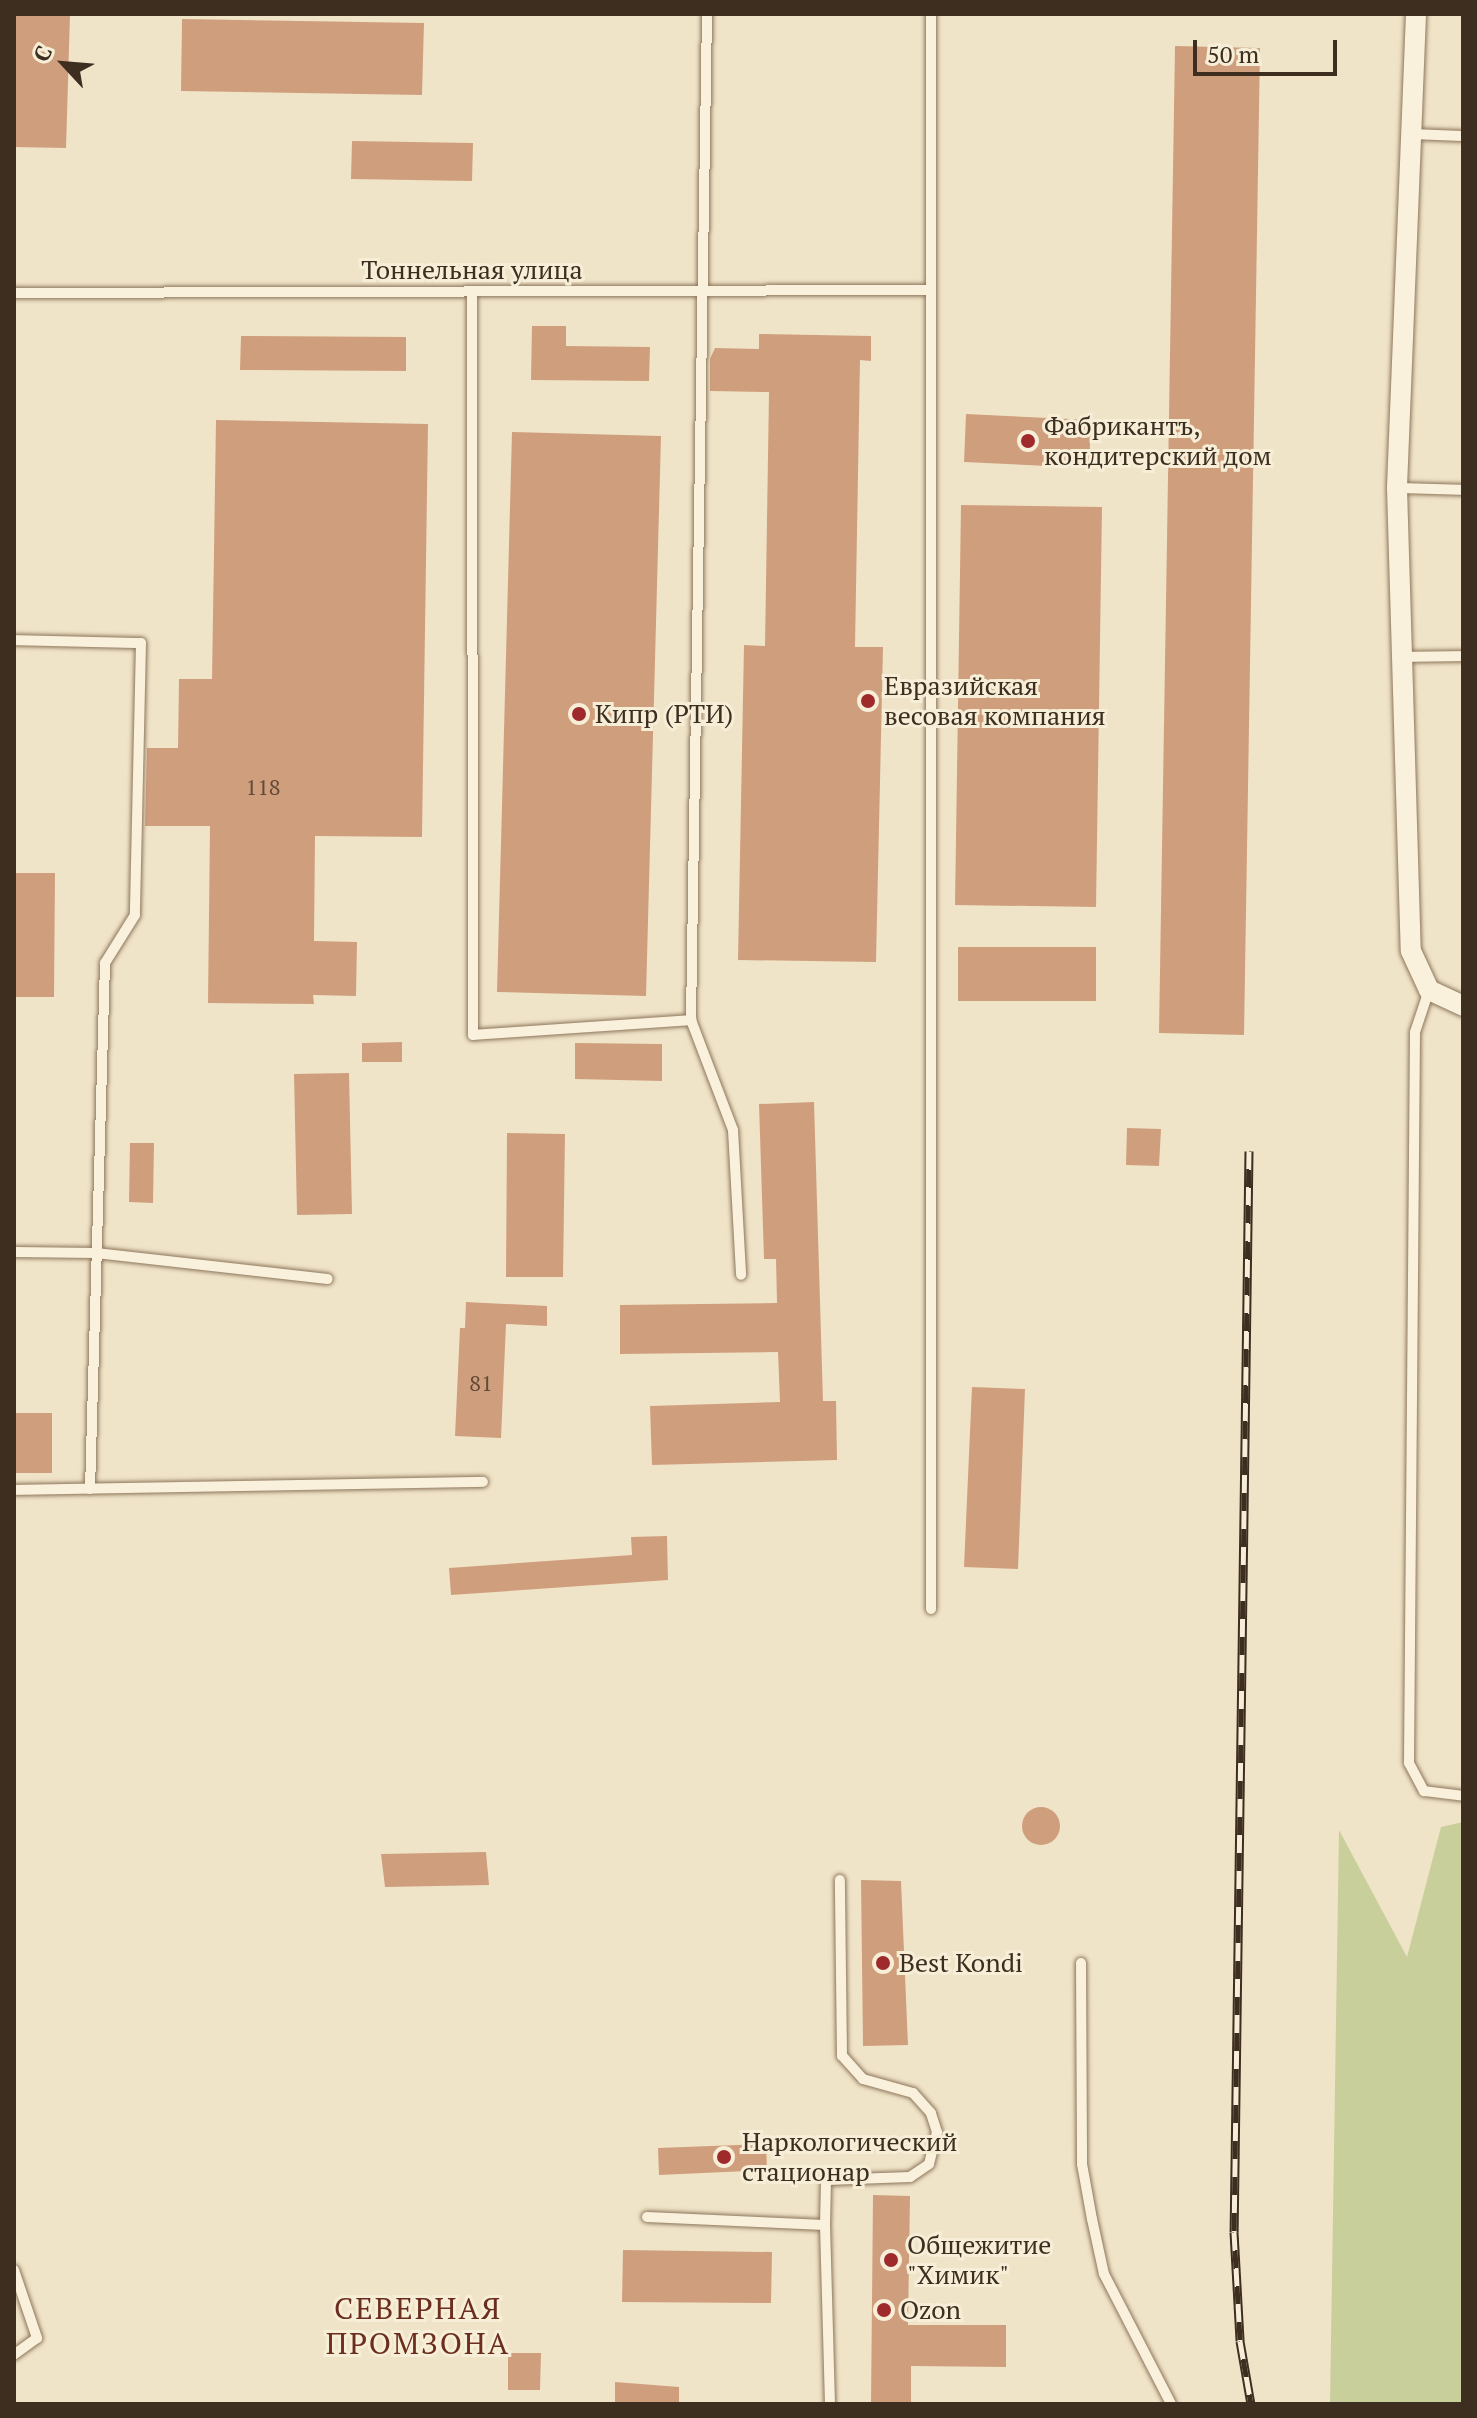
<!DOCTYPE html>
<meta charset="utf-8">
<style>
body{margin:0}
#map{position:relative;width:1477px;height:2418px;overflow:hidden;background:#f0e4c8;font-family:"PT Serif",serif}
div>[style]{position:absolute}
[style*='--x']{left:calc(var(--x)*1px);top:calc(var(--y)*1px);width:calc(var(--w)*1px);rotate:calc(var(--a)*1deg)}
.green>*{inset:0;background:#c9cf9b}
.building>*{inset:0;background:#cf9f7d}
.round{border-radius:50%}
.roads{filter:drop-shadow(0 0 2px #8d765c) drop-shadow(0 0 2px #8d765c)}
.service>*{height:10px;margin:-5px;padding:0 5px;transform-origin:5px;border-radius:5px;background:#faf1dc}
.minor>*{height:20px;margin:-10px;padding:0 10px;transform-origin:10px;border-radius:10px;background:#faf1dc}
.rail>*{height:9px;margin-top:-4.5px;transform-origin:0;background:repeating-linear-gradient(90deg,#f7eed8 0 18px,#3d2e20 0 36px);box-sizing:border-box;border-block:2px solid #3d2e20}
.dots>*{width:22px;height:22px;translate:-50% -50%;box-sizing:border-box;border:4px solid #f7eed8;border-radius:50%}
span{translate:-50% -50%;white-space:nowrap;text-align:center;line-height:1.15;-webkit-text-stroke:6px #f7eed8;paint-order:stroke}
.number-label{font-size:22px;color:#624a37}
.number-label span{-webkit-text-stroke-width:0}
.street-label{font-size:26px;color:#3d2e20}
.poi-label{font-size:26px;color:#3d2e20}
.left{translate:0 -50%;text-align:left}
.quarter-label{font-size:30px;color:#6b2e1e;letter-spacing:2px}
.frame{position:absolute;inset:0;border:16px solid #3d2e20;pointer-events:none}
.north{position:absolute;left:24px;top:24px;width:80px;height:80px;-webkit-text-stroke:6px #f7eed8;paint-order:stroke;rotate:296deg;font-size:22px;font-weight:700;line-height:32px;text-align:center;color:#3d2e20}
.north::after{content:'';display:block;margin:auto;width:28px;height:36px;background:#3d2e20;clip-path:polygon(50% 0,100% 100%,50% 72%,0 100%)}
.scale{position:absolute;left:1193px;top:40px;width:144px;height:36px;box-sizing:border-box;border:4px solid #3d2e20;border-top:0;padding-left:10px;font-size:24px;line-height:28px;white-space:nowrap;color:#3d2e20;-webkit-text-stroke:6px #f7eed8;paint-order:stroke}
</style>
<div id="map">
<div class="green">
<i style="clip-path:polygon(1463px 1822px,1463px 2404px,1330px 2404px,1339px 1830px,1407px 1957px,1441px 1827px)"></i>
</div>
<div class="building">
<i style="clip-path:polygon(14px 14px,70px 14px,66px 148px,14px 147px)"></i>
<i style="clip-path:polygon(182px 19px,424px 23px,422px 95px,181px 91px)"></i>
<i style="clip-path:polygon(1175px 46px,1260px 48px,1244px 1035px,1159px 1033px)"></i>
<i style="clip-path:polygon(352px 141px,473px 143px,472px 181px,351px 179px)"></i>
<i style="clip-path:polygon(532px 326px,566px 326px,566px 346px,650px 347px,649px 381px,531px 380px)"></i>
<i style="clip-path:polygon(759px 334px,871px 336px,871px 361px,860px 360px,855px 647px,883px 647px,876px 962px,738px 960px,744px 645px,765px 646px,769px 392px,710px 391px,710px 359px,715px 348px,759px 349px)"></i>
<i style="clip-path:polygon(241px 336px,406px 337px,406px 371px,240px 370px)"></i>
<i style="clip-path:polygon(966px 414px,1091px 420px,1089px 468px,964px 462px)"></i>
<i style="clip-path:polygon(216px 420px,428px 424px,422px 837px,315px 836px,314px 941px,357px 942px,356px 996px,313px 995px,314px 1004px,208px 1003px,210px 826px,145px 826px,147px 748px,178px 748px,179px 679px,212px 679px)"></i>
<i style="clip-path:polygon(512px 432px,661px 436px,646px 996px,497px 992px)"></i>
<i style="clip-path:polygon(961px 505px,1102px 507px,1096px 907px,955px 905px)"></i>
<i style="clip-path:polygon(14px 873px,55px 873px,54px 997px,14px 997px)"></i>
<i style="clip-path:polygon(958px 947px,1096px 947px,1096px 1001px,958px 1001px)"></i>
<i style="clip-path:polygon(402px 1042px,402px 1062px,362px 1062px,362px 1043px)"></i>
<i style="clip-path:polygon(575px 1043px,662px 1044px,662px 1081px,575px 1079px)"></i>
<i style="clip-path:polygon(349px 1073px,352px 1214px,297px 1215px,294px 1074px)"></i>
<i style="clip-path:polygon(814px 1102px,823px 1401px,836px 1401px,837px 1460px,652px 1465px,650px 1406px,780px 1402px,778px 1352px,620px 1354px,620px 1305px,777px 1303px,776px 1259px,764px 1259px,759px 1104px)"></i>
<i style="clip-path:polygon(1127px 1128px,1161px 1129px,1159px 1166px,1126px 1165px)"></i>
<i style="clip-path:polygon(507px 1133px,565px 1134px,563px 1277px,506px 1277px)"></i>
<i style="clip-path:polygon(130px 1143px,154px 1143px,153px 1203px,129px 1202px)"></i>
<i style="clip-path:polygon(466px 1302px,547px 1306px,547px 1326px,506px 1324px,501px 1438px,455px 1436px,460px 1328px,465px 1328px)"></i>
<i style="clip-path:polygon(972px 1387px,1025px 1389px,1018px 1569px,964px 1567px)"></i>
<i style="clip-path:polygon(14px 1413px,52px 1413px,52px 1473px,14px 1473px)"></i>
<i style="clip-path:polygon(667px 1536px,668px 1580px,451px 1595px,449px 1568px,632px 1555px,631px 1537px)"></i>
<i class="round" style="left:1022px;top:1807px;width:38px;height:38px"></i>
<i style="clip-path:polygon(486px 1852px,489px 1885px,385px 1887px,381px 1854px)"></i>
<i style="clip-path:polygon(861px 1880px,901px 1881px,908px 2045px,863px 2046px)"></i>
<i style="clip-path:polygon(766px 2144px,767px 2170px,659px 2175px,658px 2148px)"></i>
<i style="clip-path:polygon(873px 2195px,910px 2196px,908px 2325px,1006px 2325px,1006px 2367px,911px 2366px,911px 2404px,871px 2404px)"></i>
<i style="clip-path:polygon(623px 2250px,772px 2252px,771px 2303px,622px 2302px)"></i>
<i style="clip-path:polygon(508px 2353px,541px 2353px,540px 2390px,508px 2390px)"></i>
<i style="clip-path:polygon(615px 2382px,679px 2387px,679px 2404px,615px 2404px)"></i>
</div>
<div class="roads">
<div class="service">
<i style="--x:931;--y:14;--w:1595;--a:90"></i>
<i style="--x:1411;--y:134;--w:52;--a:2.2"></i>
<i style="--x:472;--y:292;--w:743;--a:89.92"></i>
<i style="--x:473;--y:1035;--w:219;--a:-3.9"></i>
<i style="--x:691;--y:1020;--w:1006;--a:-89.09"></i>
<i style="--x:14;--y:293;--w:917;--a:-0.19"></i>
<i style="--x:1397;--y:488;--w:66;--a:1.7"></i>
<i style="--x:14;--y:640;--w:127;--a:1.4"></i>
<i style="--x:141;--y:643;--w:272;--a:91.3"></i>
<i style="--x:135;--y:915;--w:57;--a:122"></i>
<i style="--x:105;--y:963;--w:526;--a:91.63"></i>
<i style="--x:1402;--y:657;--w:61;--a:-0.9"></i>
<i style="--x:1429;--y:990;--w:44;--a:108.4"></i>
<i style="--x:1415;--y:1032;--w:731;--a:90.47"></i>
<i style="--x:1409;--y:1763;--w:32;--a:62"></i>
<i style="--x:1424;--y:1791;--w:39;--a:7"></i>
<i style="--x:691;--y:1020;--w:118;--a:69.1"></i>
<i style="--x:733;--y:1130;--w:145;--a:86.8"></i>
<i style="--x:14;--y:1252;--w:82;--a:0.7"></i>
<i style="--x:96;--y:1253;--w:233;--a:6.4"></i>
<i style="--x:14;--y:1490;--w:469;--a:-1"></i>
<i style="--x:1081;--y:1963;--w:201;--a:89.7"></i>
<i style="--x:1082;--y:2164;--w:56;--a:79.7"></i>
<i style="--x:1092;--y:2219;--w:56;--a:77.7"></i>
<i style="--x:1104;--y:2274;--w:146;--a:62.7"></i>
<i style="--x:647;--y:2217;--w:178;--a:2.6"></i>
<i style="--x:825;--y:2225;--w:179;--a:88.4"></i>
<i style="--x:825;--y:2225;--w:45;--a:-88.7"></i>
<i style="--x:826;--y:2180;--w:84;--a:-2"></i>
<i style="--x:910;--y:2177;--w:23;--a:-34"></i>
<i style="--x:929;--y:2164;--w:33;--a:-76"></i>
<i style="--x:937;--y:2132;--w:20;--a:-108"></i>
<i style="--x:931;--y:2113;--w:27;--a:-132"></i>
<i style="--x:913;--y:2093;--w:52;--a:-164.4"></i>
<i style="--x:863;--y:2079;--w:31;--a:-132"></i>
<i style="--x:842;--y:2056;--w:176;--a:-90.7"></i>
<i style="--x:14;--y:2270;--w:72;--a:71.3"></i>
<i style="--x:37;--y:2338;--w:29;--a:144"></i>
</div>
<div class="minor">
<i style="--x:1416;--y:14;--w:474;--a:92.3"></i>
<i style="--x:1397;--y:488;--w:463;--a:88.3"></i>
<i style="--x:1411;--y:951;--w:43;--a:65.2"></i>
<i style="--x:1429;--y:990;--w:38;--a:25"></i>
</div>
</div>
<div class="rail">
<i style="--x:1249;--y:1151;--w:1081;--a:90.79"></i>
<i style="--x:1234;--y:2232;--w:109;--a:86.8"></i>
<i style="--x:1240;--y:2341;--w:64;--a:80.1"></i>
</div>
<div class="dots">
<i style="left:1028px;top:441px;background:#9e2a2b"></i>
<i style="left:868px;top:701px;background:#9e2a2b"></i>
<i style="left:579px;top:714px;background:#9e2a2b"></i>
<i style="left:883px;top:1963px;background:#9e2a2b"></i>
<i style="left:724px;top:2157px;background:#9e2a2b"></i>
<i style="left:891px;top:2260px;background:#9e2a2b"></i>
<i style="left:884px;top:2310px;background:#9e2a2b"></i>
</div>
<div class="number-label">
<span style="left:263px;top:787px">118</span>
<span style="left:481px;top:1383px">81</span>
</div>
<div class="street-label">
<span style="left:472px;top:270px">Тоннельная улица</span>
</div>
<div class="poi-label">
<span class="left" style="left:1044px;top:441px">Фабрикантъ,<br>кондитерский дом</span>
<span class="left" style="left:884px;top:701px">Евразийская<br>весовая компания</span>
<span class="left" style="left:595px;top:714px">Кипр (РТИ)</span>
<span class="left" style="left:899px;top:1963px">Best Kondi</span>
<span class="left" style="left:742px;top:2157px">Наркологический<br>стационар</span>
<span class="left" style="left:907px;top:2260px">Общежитие<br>"Химик"</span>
<span class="left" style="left:900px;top:2310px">Ozon</span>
</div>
<div class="quarter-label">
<span style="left:418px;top:2325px">СЕВЕРНАЯ<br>ПРОМЗОНА</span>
</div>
<div class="frame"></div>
<div class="north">С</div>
<div class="scale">50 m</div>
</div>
